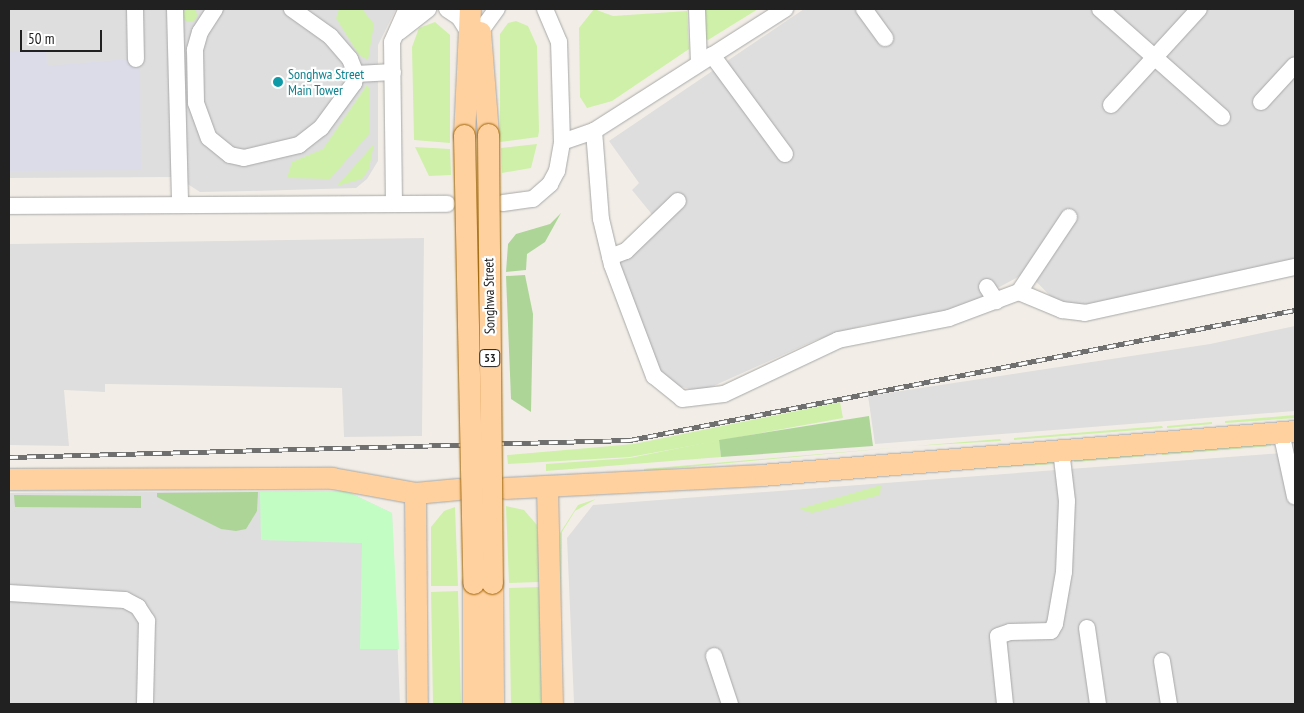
<!DOCTYPE html>
<style>
body{margin:0}
#map{position:relative;width:1304px;height:713px;overflow:hidden;background:#f2eee7;font-family:"PT Sans Narrow",sans-serif}
div>[style]{position:absolute}
[style*='--x']{left:calc(var(--x)*1px);top:calc(var(--y)*1px);width:calc(var(--w)*1px);rotate:calc(var(--a)*1deg)}
.residential>*{inset:0;background:#dfdede}
.grass>*{inset:0;background:#cff0a9}
.round{border-radius:50%}
.forest>*{inset:0;background:#add598}
.park>*{inset:0;background:#c2fec4}
.plaza>*{inset:0;background:#dbdce8}
.roads{filter:drop-shadow(0 0 1px #a8a8a8) drop-shadow(0 0 1px #a8a8a8)}
.minor>*{height:16px;margin:-8px;padding:0 8px;transform-origin:8px;border-radius:8px;background:#fff}
.major>*{height:21px;margin:-10.5px;padding:0 10.5px;transform-origin:10.5px;border-radius:10.5px;background:#ffd19f}
.rail>*{height:5px;margin-top:-2.5px;transform-origin:0;background:repeating-linear-gradient(90deg,#fff 0 9px,#6f6f6f 0 18px);box-sizing:border-box;border-block:1px solid #6f6f6f}
.bridges{filter:drop-shadow(0 0 1px #9e6200) drop-shadow(0 0 1px #9e6200)}
.major-bridge>*{height:21px;margin:-10.5px;padding:0 10.5px;transform-origin:10.5px;border-radius:10.5px;background:#ffd19f}
.dots>*{width:14px;height:14px;translate:-50% -50%;box-sizing:border-box;border:2px solid #fff;border-radius:50%}
span{translate:-50% -50%;white-space:nowrap;text-align:center;line-height:1.15;-webkit-text-stroke:4.5px #fff;paint-order:stroke}
.shield-label span{padding:1px 4px;background:#fff;border:1px solid;border-radius:4px;-webkit-text-stroke-width:0}
.shield-label{font-size:12px;color:#212121;font-weight:700}
.culture-label{font-size:14px;color:#0d838f}
.left{translate:0 -50%;text-align:left}
.street-label{font-size:14px;color:#212121}
.frame{position:absolute;inset:0;border:10px solid #212121;pointer-events:none}
.scale{position:absolute;left:20px;top:30px;width:82px;height:22px;box-sizing:border-box;border:2px solid #212121;border-top:0;padding-left:6px;font-size:15px;line-height:18px;white-space:nowrap;color:#212121;-webkit-text-stroke:4px #fff;paint-order:stroke}
</style>
<div id="map">
<div class="residential">
<i style="clip-path:polygon(9px 9px,169px 9px,173px 177px,9px 178px)"></i>
<i style="clip-path:polygon(182px 9px,396px 9px,378px 45px,378px 161px,367px 179px,356px 188px,250px 191px,200px 192px,186px 183px)"></i>
<i style="clip-path:polygon(804px 9px,1295px 9px,1295px 262px,1081px 309px,1057px 303px,1027px 272px,946px 316px,865px 325px,816px 340px,700px 392px,668px 383px,658px 373px,616px 262px,659px 223px,632px 190px,639px 183px,609px 141px)"></i>
<i style="clip-path:polygon(424px 238px,422px 436px,344px 437px,342px 388px,105px 384px,105px 392px,64px 390px,69px 446px,9px 445px,9px 244px)"></i>
<i style="clip-path:polygon(1295px 326px,1295px 411px,875px 444px,868px 396px,1210px 344px)"></i>
<i style="clip-path:polygon(1295px 452px,1295px 704px,574px 704px,567px 538px,593px 505px)"></i>
<i style="clip-path:polygon(346px 491px,392px 513px,400px 704px,9px 704px,9px 493px)"></i>
</div>
<div class="grass">
<i class="round" style="left:183px;top:8px;width:14px;height:14px"></i>
<i style="clip-path:polygon(339px 9px,362px 9px,374px 24px,368px 60px,359px 55px,336px 18px)"></i>
<i style="clip-path:polygon(594px 9px,613px 16px,687px 11px,689px 49px,612px 101px,587px 108px,580px 97px,579px 28px)"></i>
<i style="clip-path:polygon(703px 9px,758px 9px,708px 40px,704px 38px)"></i>
<i style="clip-path:polygon(516px 21px,528px 26px,537px 46px,539px 131px,538px 137px,500px 142px,500px 34px,508px 23px)"></i>
<i style="clip-path:polygon(435px 22px,450px 35px,450px 143px,414px 140px,412px 47px,419px 28px)"></i>
<i style="clip-path:polygon(367px 85px,370px 89px,370px 133px,330px 179px,287px 178px,292px 162px,323px 149px)"></i>
<i style="clip-path:polygon(374px 144px,369px 169px,362px 179px,337px 186px)"></i>
<i style="clip-path:polygon(537px 144px,531px 168px,502px 173px,501px 148px)"></i>
<i style="clip-path:polygon(415px 147px,450px 149px,451px 175px,429px 176px)"></i>
<i style="clip-path:polygon(840px 402px,843px 418px,630px 457px,508px 464px,507px 455px,634px 444px)"></i>
<i style="clip-path:polygon(1295px 415px,1295px 418px,1225px 423px,1225px 421px)"></i>
<i style="clip-path:polygon(1212px 422px,1212px 424px,1167px 428px,1167px 426px)"></i>
<i style="clip-path:polygon(1162px 426px,1163px 428px,1014px 440px,1014px 438px)"></i>
<i style="clip-path:polygon(1000px 439px,1001px 441px,914px 446px)"></i>
<i style="clip-path:polygon(719px 440px,721px 457px,546px 471px,546px 464px,630px 458px)"></i>
<i style="clip-path:polygon(1271px 444px,1271px 446px,1162px 455px,1162px 453px)"></i>
<i style="clip-path:polygon(902px 447px,644px 471px,644px 469px)"></i>
<i style="clip-path:polygon(1145px 454px,1146px 456px,1074px 462px,1074px 460px)"></i>
<i style="clip-path:polygon(1055px 461px,1055px 464px,932px 471px)"></i>
<i style="clip-path:polygon(881px 485px,880px 495px,812px 513px,799px 509px)"></i>
<i style="clip-path:polygon(596px 499px,575px 511px,562px 532px,561px 666px,560px 533px,578px 505px)"></i>
<i style="clip-path:polygon(506px 506px,524px 510px,537px 525px,540px 582px,509px 583px)"></i>
<i style="clip-path:polygon(455px 507px,458px 586px,431px 586px,431px 527px,444px 511px)"></i>
<i style="clip-path:polygon(540px 587px,541px 704px,511px 704px,509px 588px)"></i>
<i style="clip-path:polygon(458px 591px,461px 704px,433px 704px,431px 592px)"></i>
</div>
<div class="forest">
<i style="clip-path:polygon(561px 213px,545px 242px,527px 254px,526px 270px,506px 272px,508px 244px,516px 234px,550px 224px)"></i>
<i style="clip-path:polygon(525px 275px,533px 314px,531px 412px,511px 399px,506px 276px)"></i>
<i style="clip-path:polygon(869px 416px,873px 446px,721px 457px,719px 440px)"></i>
<i style="clip-path:polygon(258px 492px,257px 511px,246px 529px,236px 531px,221px 529px,157px 497px,157px 493px)"></i>
<i style="clip-path:polygon(14px 495px,141px 496px,141px 508px,15px 507px)"></i>
</div>
<div class="park">
<i style="clip-path:polygon(346px 491px,392px 513px,399px 649px,360px 649px,362px 543px,261px 540px,260px 492px)"></i>
</div>
<div class="plaza">
<i style="clip-path:polygon(46px 50px,47px 66px,140px 58px,141px 170px,9px 171px,9px 51px)"></i>
</div>
<div class="roads">
<div class="minor">
<i style="--x:135;--y:9;--w:50;--a:88.9"></i>
<i style="--x:175;--y:9;--w:196;--a:88.5"></i>
<i style="--x:215;--y:9;--w:27;--a:123"></i>
<i style="--x:200;--y:32;--w:19;--a:106"></i>
<i style="--x:195;--y:50;--w:53;--a:88.9"></i>
<i style="--x:196;--y:103;--w:37;--a:70"></i>
<i style="--x:209;--y:138;--w:27;--a:39"></i>
<i style="--x:230;--y:155;--w:14;--a:12"></i>
<i style="--x:244;--y:158;--w:57;--a:-13.3"></i>
<i style="--x:299;--y:145;--w:28;--a:-38"></i>
<i style="--x:321;--y:128;--w:56;--a:-53.7"></i>
<i style="--x:354;--y:83;--w:9;--a:-77"></i>
<i style="--x:356;--y:74;--w:16;--a:-112"></i>
<i style="--x:350;--y:59;--w:30;--a:-131"></i>
<i style="--x:330;--y:36;--w:47;--a:-144.6"></i>
<i style="--x:447;--y:9;--w:14;--a:34"></i>
<i style="--x:459;--y:17;--w:19;--a:58"></i>
<i style="--x:697;--y:9;--w:54;--a:87.9"></i>
<i style="--x:864;--y:9;--w:36;--a:54"></i>
<i style="--x:1100;--y:9;--w:163;--a:41.5"></i>
<i style="--x:399;--y:32;--w:37;--a:-38"></i>
<i style="--x:480;--y:32;--w:29;--a:-54"></i>
<i style="--x:712;--y:55;--w:123;--a:53.6"></i>
<i style="--x:356;--y:74;--w:37;--a:-3"></i>
<i style="--x:1261;--y:102;--w:50;--a:-47.4"></i>
<i style="--x:1111;--y:105;--w:130;--a:-47.5"></i>
<i style="--x:594;--y:131;--w:88;--a:85.5"></i>
<i style="--x:601;--y:219;--w:47;--a:76.6"></i>
<i style="--x:612;--y:265;--w:119;--a:69.3"></i>
<i style="--x:654;--y:376;--w:36;--a:39"></i>
<i style="--x:682;--y:399;--w:42;--a:-6.8"></i>
<i style="--x:724;--y:394;--w:126;--a:-25.3"></i>
<i style="--x:838;--y:340;--w:113;--a:-11.2"></i>
<i style="--x:949;--y:318;--w:75;--a:-20.4"></i>
<i style="--x:1019;--y:292;--w:47;--a:22.7"></i>
<i style="--x:1062;--y:310;--w:23;--a:7"></i>
<i style="--x:1085;--y:313;--w:215;--a:-12.4"></i>
<i style="--x:562;--y:142;--w:34;--a:-19"></i>
<i style="--x:594;--y:131;--w:227;--a:-32.6"></i>
<i style="--x:503;--y:203;--w:30;--a:-8"></i>
<i style="--x:533;--y:199;--w:23;--a:-41"></i>
<i style="--x:550;--y:184;--w:15;--a:-62"></i>
<i style="--x:557;--y:171;--w:29;--a:-80"></i>
<i style="--x:562;--y:142;--w:100;--a:-91.7"></i>
<i style="--x:559;--y:42;--w:36;--a:-113"></i>
<i style="--x:394;--y:204;--w:162;--a:-90.7"></i>
<i style="--x:392;--y:42;--w:36;--a:-66"></i>
<i style="--x:9;--y:206;--w:438;--a:-0.3"></i>
<i style="--x:610;--y:257;--w:17;--a:-21"></i>
<i style="--x:626;--y:251;--w:72;--a:-43.9"></i>
<i style="--x:987;--y:287;--w:17;--a:57"></i>
<i style="--x:1019;--y:292;--w:90;--a:-56.3"></i>
<i style="--x:1281;--y:432;--w:66;--a:77.8"></i>
<i style="--x:9;--y:593;--w:116;--a:3.5"></i>
<i style="--x:125;--y:600;--w:15;--a:28"></i>
<i style="--x:138;--y:607;--w:17;--a:57"></i>
<i style="--x:147;--y:621;--w:83;--a:91.4"></i>
<i style="--x:1087;--y:628;--w:77;--a:81.8"></i>
<i style="--x:714;--y:656;--w:51;--a:71.6"></i>
<i style="--x:1162;--y:661;--w:44;--a:80.8"></i>
<i style="--x:1005;--y:704;--w:68;--a:-95.9"></i>
<i style="--x:998;--y:636;--w:13;--a:-18"></i>
<i style="--x:1010;--y:632;--w:41;--a:-1.4"></i>
<i style="--x:1051;--y:631;--w:8;--a:-60"></i>
<i style="--x:1055;--y:624;--w:53;--a:-80.2"></i>
<i style="--x:1064;--y:572;--w:71;--a:-87.6"></i>
<i style="--x:1067;--y:501;--w:51;--a:-96.7"></i>
</div>
<div class="major">
<i style="--x:480;--y:32;--w:102;--a:85.5"></i>
<i style="--x:464;--y:135;--w:126;--a:-87.3"></i>
<i style="--x:9;--y:479;--w:323;--a:-0.2"></i>
<i style="--x:332;--y:478;--w:84;--a:10.2"></i>
<i style="--x:415;--y:493;--w:43;--a:-5.3"></i>
<i style="--x:547;--y:487;--w:217;--a:88.7"></i>
<i style="--x:505;--y:488;--w:256;--a:-2.9"></i>
<i style="--x:761;--y:475;--w:536;--a:-4.71"></i>
<i style="--x:415;--y:493;--w:211;--a:89.5"></i>
<i style="--x:492;--y:583;--w:121;--a:89.5"></i>
<i style="--x:473;--y:704;--w:121;--a:-90"></i>
</div>
</div>
<div class="rail">
<i style="--x:9;--y:457;--w:621;--a:-1.57"></i>
<i style="--x:630;--y:440;--w:678;--a:-11.06"></i>
</div>
<div class="bridges">
<div class="major-bridge">
<i style="--x:488;--y:134;--w:449;--a:89.5"></i>
<i style="--x:464;--y:135;--w:448;--a:88.8"></i>
</div>
</div>
<div class="dots">
<i style="left:278px;top:82px;background:#0f9aa8"></i>
</div>
<div class="shield-label">
<span style="left:490px;top:358px">53</span>
</div>
<div class="culture-label">
<span class="left" style="left:288px;top:82px">Songhwa Street<br>Main Tower</span>
</div>
<div class="street-label">
<span style="left:489px;top:296px;rotate:-91deg">Songhwa Street</span>
</div>
<div class="frame"></div>
<div class="scale">50 m</div>
</div>
